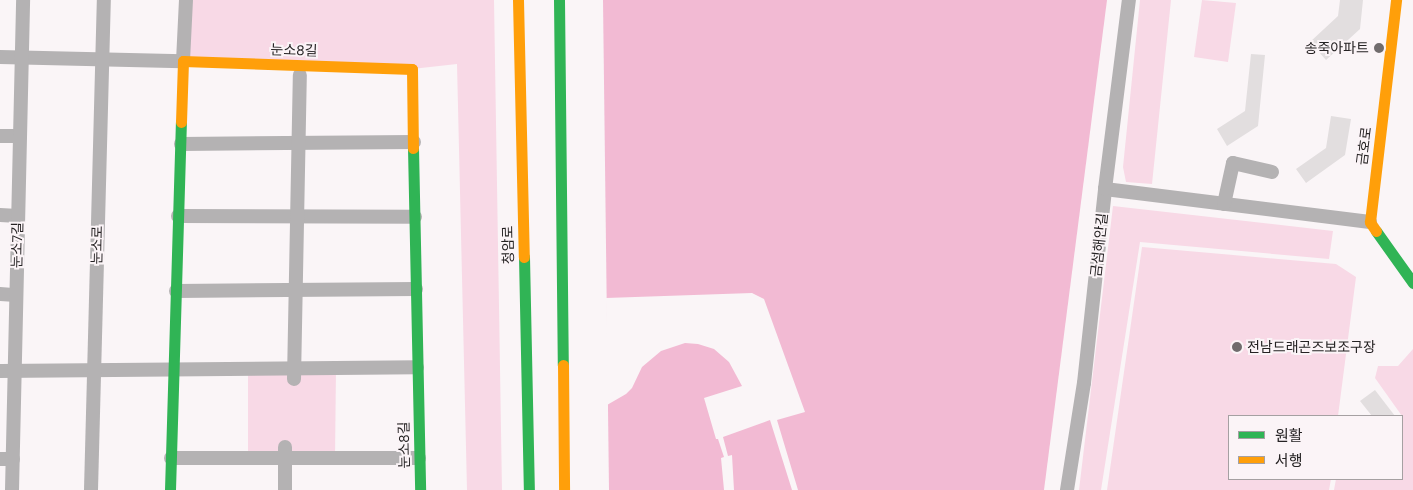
<!DOCTYPE html>
<meta charset="utf-8">
<style>
body{margin:0}
#map{position:relative;width:1413px;height:490px;overflow:hidden;background:#faf5f7;font-family:"DM Sans","Noto Sans KR",sans-serif}
div>[style]{position:absolute}
[style*='--x']{left:calc(var(--x)*1px);top:calc(var(--y)*1px);width:calc(var(--w)*1px);rotate:calc(var(--a)*1deg)}
.green>*{inset:0;background:#f8d9e6}
.water>*{inset:0;background:#f2bad3}
.pier>*{inset:0;background:#faf5f7}
.building>*{inset:0;background:#e2dedf}
.street>*{height:14px;margin:-7px;padding:0 7px;transform-origin:7px;border-radius:7px;background:#b4b2b3}
.fast>*{height:11px;margin:-5.5px;padding:0 5.5px;transform-origin:5.5px;border-radius:5.5px;background:#30b455}
.slow>*{height:11px;margin:-5.5px;padding:0 5.5px;transform-origin:5.5px;border-radius:5.5px;background:#ff9f0a}
.dots>*{width:14px;height:14px;translate:-50% -50%;box-sizing:border-box;border:2px solid #fbf4f7;border-radius:50%}
span{translate:-50% -50%;white-space:nowrap;text-align:center;line-height:1.15;-webkit-text-stroke:4px #fbf4f7;paint-order:stroke}
.poi-label{font-size:14px;color:#252223}
.right{translate:-100% -50%;text-align:right}
.left{translate:0 -50%;text-align:left}
.street-label{font-size:14px;color:#252223}
.legend{position:absolute;left:1228px;top:415px;width:175px;height:65px;box-sizing:border-box;background:#fbf4f7;border:1px solid #a5a0a2;margin:0;padding:6px 9px;list-style:none;font-size:15px;color:#252223}
.legend li{display:flex;align-items:center;gap:10px;height:25px}
.legend b{width:25px;border:1px solid #a5a0a2}
</style>
<div id="map">
<div class="green">
<i style="clip-path:polygon(186px 0,494px 0,502px 490px,467px 490px,457px 64px,412px 69px,183px 61px)"></i>
<i style="clip-path:polygon(1140px 0,1171px 0,1152px 184px,1126px 182px,1123px 167px)"></i>
<i style="clip-path:polygon(1202px 0,1236px 3px,1228px 62px,1194px 57px)"></i>
<i style="clip-path:polygon(1113px 206px,1333px 231px,1329px 259px,1140px 242px,1101px 490px,1079px 490px)"></i>
<i style="clip-path:polygon(1142px 247px,1336px 264px,1356px 277px,1338px 416px,1229px 416px,1229px 479px,1331px 479px,1329px 490px,1107px 490px)"></i>
<i style="clip-path:polygon(1413px 349px,1413px 490px,1334px 490px,1336px 479px,1402px 479px,1402px 416px,1375px 378px,1378px 366px,1398px 366px)"></i>
<i style="clip-path:polygon(336px 368px,335px 458px,248px 458px,248px 369px)"></i>
</div>
<div class="water">
<i style="clip-path:polygon(603px 0,1107px 0,1044px 490px,609px 490px)"></i>
</div>
<div class="pier">
<i style="clip-path:polygon(752px 293px,764px 299px,805px 412px,777px 420px,798px 490px,792px 490px,770px 420px,723px 437px,728px 456px,732px 455px,734px 490px,724px 490px,721px 458px,724px 457px,718px 439px,716px 439px,704px 398px,742px 386px,729px 362px,714px 349px,698px 344px,685px 343px,661px 351px,642px 367px,632px 388px,626px 394px,607px 405px,606px 298px)"></i>
</div>
<div class="building">
<i style="clip-path:polygon(1340px 0,1363px 0,1360px 29px,1326px 60px,1310px 42px,1338px 16px)"></i>
<i style="clip-path:polygon(1251px 54px,1265px 55px,1258px 126px,1227px 146px,1217px 129px,1245px 111px)"></i>
<i style="clip-path:polygon(1331px 116px,1351px 119px,1345px 155px,1306px 183px,1296px 169px,1326px 148px)"></i>
<i style="clip-path:polygon(1375px 390px,1395px 416px,1372px 416px,1360px 401px)"></i>
</div>
<div class="street">
<i style="--x:0;--y:57;--w:183;--a:1.3"></i>
<i style="--x:183;--y:61;--w:61;--a:-87.2"></i>
<i style="--x:0;--y:136;--w:20;--a:0"></i>
<i style="--x:181;--y:144;--w:233;--a:-0.5"></i>
<i style="--x:1105;--y:189;--w:267;--a:7.1"></i>
<i style="--x:1224;--y:204;--w:42;--a:-77.6"></i>
<i style="--x:1233;--y:163;--w:40;--a:13"></i>
<i style="--x:0;--y:215;--w:18;--a:3"></i>
<i style="--x:178;--y:216;--w:237;--a:0.2"></i>
<i style="--x:176;--y:291;--w:240;--a:-0.5"></i>
<i style="--x:0;--y:294;--w:16;--a:4"></i>
<i style="--x:0;--y:371;--w:417;--a:-0.5"></i>
<i style="--x:294;--y:379;--w:304;--a:-88.9"></i>
<i style="--x:171;--y:458;--w:248;--a:0"></i>
<i style="--x:0;--y:459;--w:13;--a:0"></i>
<i style="--x:12;--y:490;--w:490;--a:-88.7"></i>
<i style="--x:91;--y:490;--w:490;--a:-88.5"></i>
<i style="--x:285;--y:490;--w:43;--a:-90"></i>
<i style="--x:1067;--y:490;--w:108;--a:-81"></i>
<i style="--x:1084;--y:383;--w:195;--a:-83.8"></i>
<i style="--x:1105;--y:189;--w:191;--a:-82.8"></i>
</div>
<div class="fast">
<i style="--x:559;--y:0;--w:365;--a:89.4"></i>
<i style="--x:413;--y:148;--w:342;--a:88.8"></i>
<i style="--x:1376;--y:231;--w:64;--a:54.6"></i>
<i style="--x:524;--y:257;--w:233;--a:88.8"></i>
<i style="--x:170;--y:490;--w:368;--a:-88.3"></i>
</div>
<div class="slow">
<i style="--x:518;--y:0;--w:257;--a:88.7"></i>
<i style="--x:181;--y:122;--w:61;--a:-88.1"></i>
<i style="--x:183;--y:61;--w:229;--a:2"></i>
<i style="--x:412;--y:69;--w:79;--a:89.3"></i>
<i style="--x:1376;--y:231;--w:11;--a:-124"></i>
<i style="--x:1370;--y:222;--w:224;--a:-83.3"></i>
<i style="--x:563;--y:365;--w:125;--a:89.5"></i>
</div>
<div class="dots">
<i style="left:1379px;top:48px;background:#706c6d"></i>
<i style="left:1237px;top:347px;background:#706c6d"></i>
</div>
<div class="poi-label">
<span class="right" style="left:1369px;top:48px">송죽아파트</span>
<span class="left" style="left:1247px;top:347px">전남드래곤즈보조구장</span>
</div>
<div class="street-label">
<span style="left:294px;top:50px;rotate:2deg">눈소8길</span>
<span style="left:1364px;top:146px;rotate:-83deg">금호로</span>
<span style="left:17px;top:245px;rotate:-89deg">눈소7길</span>
<span style="left:97px;top:245px;rotate:-89deg">눈소로</span>
<span style="left:508px;top:245px;rotate:-91deg">청암로</span>
<span style="left:1099px;top:245px;rotate:-84deg">금섬해안길</span>
<span style="left:404px;top:445px;rotate:-91deg">눈소8길</span>
</div>
<ul class="legend">
<li><b style="height:6px;background:#30b455"></b>원활</li>
<li><b style="height:6px;background:#ff9f0a"></b>서행</li>
</ul>
</div>
